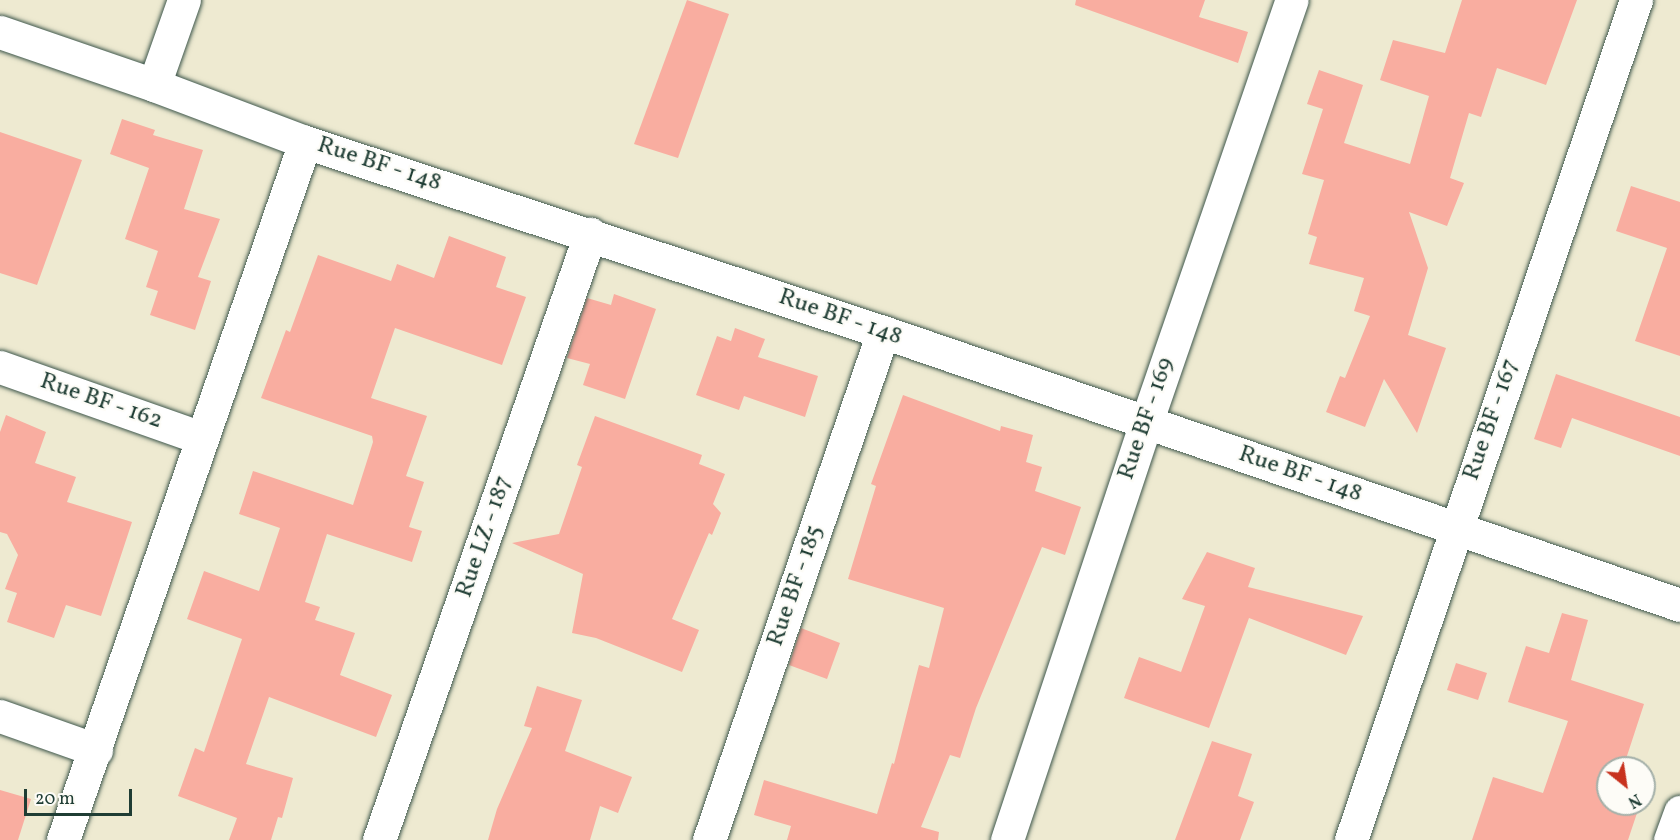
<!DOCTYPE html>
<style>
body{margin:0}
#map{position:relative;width:1680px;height:840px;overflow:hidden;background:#eeead1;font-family:Vollkorn,serif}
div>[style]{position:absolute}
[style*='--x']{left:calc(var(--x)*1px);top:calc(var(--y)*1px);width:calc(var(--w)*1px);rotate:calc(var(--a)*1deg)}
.building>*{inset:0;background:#f9ada0}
.roads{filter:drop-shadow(0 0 2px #3e574c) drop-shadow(0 0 2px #3e574c)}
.minor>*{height:33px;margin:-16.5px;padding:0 16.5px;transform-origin:16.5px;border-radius:16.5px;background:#fff}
span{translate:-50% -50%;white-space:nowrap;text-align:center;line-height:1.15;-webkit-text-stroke:4.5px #fdfcf7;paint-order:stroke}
.street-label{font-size:24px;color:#1f3d34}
.north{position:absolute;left:1596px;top:756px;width:60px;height:60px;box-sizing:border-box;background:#fdfcf7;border:2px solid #a4b0a9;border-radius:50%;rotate:150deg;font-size:16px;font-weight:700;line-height:24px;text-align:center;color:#1f3d34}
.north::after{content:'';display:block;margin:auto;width:21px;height:27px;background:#c8321e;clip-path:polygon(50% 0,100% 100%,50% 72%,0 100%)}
.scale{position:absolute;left:24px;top:789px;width:108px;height:27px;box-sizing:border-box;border:3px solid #1f3d34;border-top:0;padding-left:8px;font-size:18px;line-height:21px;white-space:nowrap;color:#1f3d34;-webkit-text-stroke:4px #fdfcf7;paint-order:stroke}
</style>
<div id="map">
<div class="building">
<i style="clip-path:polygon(687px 0,729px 14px,678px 158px,634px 144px)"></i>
<i style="clip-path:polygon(1076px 0,1205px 0,1199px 17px,1248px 32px,1238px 63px,1075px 5px)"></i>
<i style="clip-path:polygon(1462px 0,1577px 0,1546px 85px,1497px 68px,1481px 117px,1469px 113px,1450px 178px,1464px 183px,1447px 226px,1409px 212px,1428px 268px,1408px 335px,1446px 348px,1417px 433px,1384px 379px,1365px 427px,1326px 412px,1340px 376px,1345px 378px,1370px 316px,1354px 311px,1364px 278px,1309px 264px,1317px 237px,1308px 234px,1324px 180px,1302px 174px,1323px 109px,1307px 104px,1319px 70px,1363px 85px,1344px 143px,1410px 164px,1429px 96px,1380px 80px,1393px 40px,1445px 53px)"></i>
<i style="clip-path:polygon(122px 119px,155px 130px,153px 135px,203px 150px,184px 209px,220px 219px,198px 277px,211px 281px,195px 330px,150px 315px,158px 291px,146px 287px,158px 251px,125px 239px,149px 168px,110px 154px)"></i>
<i style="clip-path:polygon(0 132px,82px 160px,37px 285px,0 273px)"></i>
<i style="clip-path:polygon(1631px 186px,1680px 202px,1680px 356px,1635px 341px,1667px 248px,1616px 231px)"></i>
<i style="clip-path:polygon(449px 236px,506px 257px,496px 287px,526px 297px,502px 365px,395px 328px,371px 398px,427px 416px,406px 476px,424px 482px,409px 527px,422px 531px,412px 562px,327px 534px,305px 602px,320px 607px,315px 620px,355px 633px,340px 675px,392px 695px,376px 737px,269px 697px,246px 764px,293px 778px,282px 818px,278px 817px,271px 840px,229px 840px,237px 818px,178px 796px,195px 748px,204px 752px,242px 639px,187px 619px,204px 571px,259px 591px,280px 528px,239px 514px,253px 471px,353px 505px,373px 442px,372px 436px,261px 398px,286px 330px,290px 332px,318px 255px,391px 281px,397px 264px,434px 278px)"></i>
<i style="clip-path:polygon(614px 294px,656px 309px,625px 399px,583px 385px,590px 364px,567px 358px,587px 298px,611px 305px)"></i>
<i style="clip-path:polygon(735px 328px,765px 339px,758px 357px,818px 376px,805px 417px,744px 396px,739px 410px,696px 395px,717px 336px,731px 341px)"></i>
<i style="clip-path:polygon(1556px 374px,1680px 417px,1680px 456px,1572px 418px,1561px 448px,1534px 439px)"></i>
<i style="clip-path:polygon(903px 395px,1000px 431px,1001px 426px,1033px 435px,1026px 462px,1042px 467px,1035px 491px,1081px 507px,1065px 555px,1042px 547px,976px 708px,960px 758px,950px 755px,921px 827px,939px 832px,938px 840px,787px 840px,791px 826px,754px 815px,764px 780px,877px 814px,892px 763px,894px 764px,919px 665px,929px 668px,944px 608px,848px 579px,876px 486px,871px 484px)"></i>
<i style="clip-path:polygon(6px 415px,46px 432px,35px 463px,76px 477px,67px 502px,132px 522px,101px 616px,66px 605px,54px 638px,7px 622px,17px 593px,5px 589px,18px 555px,7px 534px,0 532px,0 432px)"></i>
<i style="clip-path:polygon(595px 416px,702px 455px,699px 464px,725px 474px,713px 504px,721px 513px,712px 535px,709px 533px,672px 619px,699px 630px,682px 672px,596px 638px,572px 633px,583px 574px,512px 543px,559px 534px,582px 467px,577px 465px)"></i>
<i style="clip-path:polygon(1207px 552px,1255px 568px,1248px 587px,1363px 616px,1346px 655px,1249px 618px,1209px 728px,1124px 698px,1139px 657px,1181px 672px,1205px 606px,1182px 599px)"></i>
<i style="clip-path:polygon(1562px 613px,1588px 620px,1571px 680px,1644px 704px,1625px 762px,1643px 768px,1608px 768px,1608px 804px,1640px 804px,1628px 840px,1472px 840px,1493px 777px,1543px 793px,1568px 721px,1508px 702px,1526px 646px,1549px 653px)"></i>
<i style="clip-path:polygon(801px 628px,840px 643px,827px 679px,789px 665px)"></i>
<i style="clip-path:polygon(1456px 663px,1487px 673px,1478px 700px,1447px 690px)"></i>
<i style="clip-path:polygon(537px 686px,582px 700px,565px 751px,632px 777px,618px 813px,600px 806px,590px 840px,488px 840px,497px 809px,532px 728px,524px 726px)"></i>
<i style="clip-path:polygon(1212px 741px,1252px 754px,1238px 796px,1254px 802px,1240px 840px,1175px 840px)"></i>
<i style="clip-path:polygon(1644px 768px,1652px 771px,1644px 794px)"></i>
<i style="clip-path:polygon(0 790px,31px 799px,18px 840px,0 840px)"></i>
</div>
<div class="roads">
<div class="minor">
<i style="--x:0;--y:32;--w:163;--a:19"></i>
<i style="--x:154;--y:85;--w:161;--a:20.7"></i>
<i style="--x:305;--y:142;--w:608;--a:18.2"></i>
<i style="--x:883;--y:332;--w:842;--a:18.91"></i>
<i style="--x:154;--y:85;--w:90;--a:-70.6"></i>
<i style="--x:0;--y:367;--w:214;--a:19.4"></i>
<i style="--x:0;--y:716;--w:102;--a:19.5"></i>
<i style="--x:63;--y:840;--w:739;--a:-70.88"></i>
<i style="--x:379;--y:840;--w:642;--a:-70.8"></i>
<i style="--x:709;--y:840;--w:537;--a:-71.09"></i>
<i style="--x:1007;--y:840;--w:440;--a:-71.6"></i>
<i style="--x:1146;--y:423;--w:447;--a:-71"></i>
<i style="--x:1351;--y:840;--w:887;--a:-71.26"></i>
<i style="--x:1670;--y:840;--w:30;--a:-70"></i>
</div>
</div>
<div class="street-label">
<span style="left:379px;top:165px;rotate:18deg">Rue BF - 148</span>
<span style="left:840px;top:318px;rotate:19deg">Rue BF - 148</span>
<span style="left:101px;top:402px;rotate:19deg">Rue BF - 162</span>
<span style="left:1147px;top:419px;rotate:-71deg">Rue BF - 169</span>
<span style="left:1492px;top:420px;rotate:-71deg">Rue BF - 167</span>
<span style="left:1300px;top:475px;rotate:19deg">Rue BF - 148</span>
<span style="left:485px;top:537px;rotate:-71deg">Rue LZ - 187</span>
<span style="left:796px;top:586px;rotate:-71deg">Rue BF - 185</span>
</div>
<div class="north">N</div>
<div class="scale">20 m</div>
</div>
